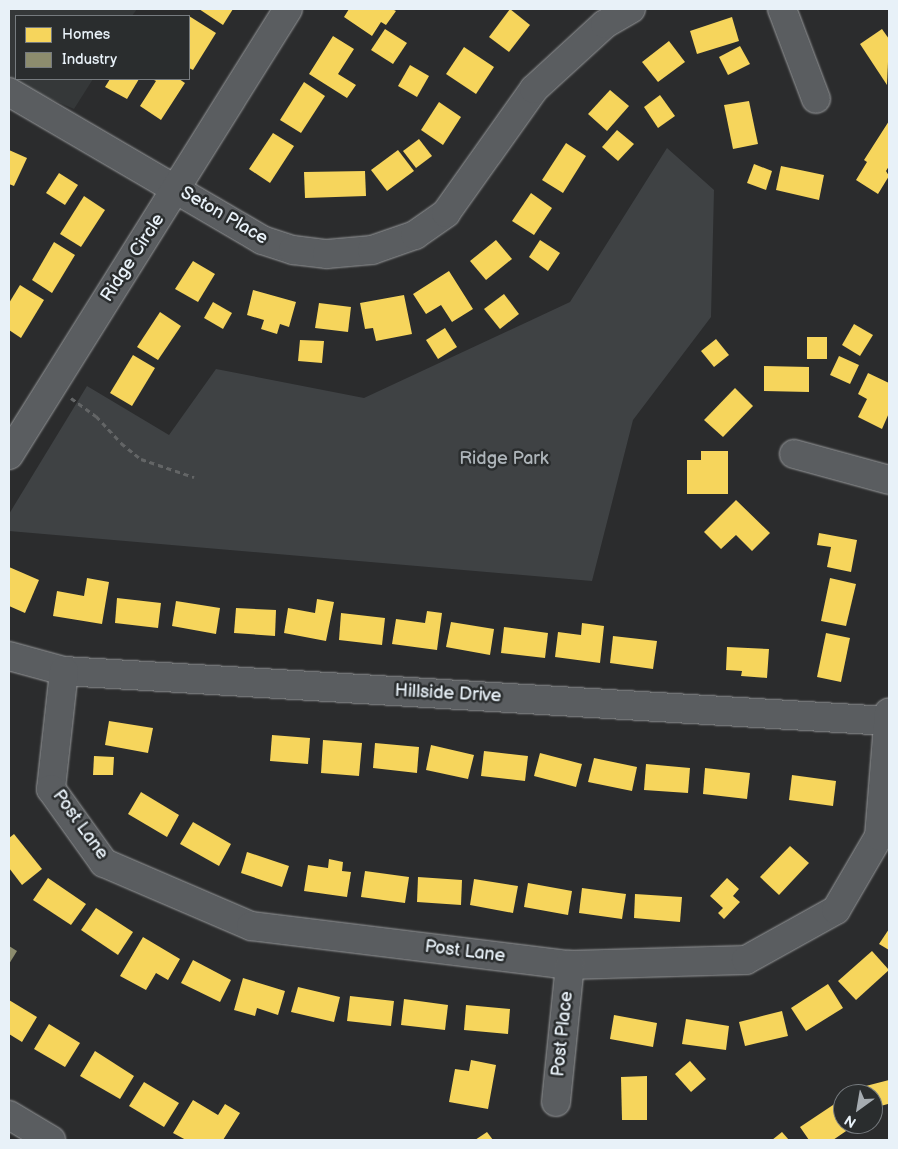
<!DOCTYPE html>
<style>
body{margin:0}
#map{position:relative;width:898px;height:1149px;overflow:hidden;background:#2b2c2d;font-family:"Balsamiq Sans",sans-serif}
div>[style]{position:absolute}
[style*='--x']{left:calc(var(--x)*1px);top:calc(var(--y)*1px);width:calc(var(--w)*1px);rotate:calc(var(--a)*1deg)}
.built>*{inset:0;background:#353839}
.green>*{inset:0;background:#3f4244}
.homes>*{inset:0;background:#f6d55c}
.industry>*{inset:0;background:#8c8c6e}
.path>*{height:3px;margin-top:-1.5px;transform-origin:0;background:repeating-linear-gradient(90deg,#636566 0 5px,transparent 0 9px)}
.roads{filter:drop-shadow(0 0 1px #96989a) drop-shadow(0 0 1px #96989a)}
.minor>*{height:28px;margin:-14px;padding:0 14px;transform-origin:14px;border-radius:14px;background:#5a5d60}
.major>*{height:28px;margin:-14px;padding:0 14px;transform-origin:14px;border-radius:14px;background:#5a5d60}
span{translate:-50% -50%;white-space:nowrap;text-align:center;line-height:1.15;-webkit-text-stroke:5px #2a2d2e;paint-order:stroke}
.street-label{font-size:18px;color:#e8f1f8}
.park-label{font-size:18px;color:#aeb5ba}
.frame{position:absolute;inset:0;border:10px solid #e8f1f8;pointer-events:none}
.legend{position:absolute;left:15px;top:15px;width:175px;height:65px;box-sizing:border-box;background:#2a2d2e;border:1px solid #767b7f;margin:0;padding:6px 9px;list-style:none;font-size:15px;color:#e8f1f8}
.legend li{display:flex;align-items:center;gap:10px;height:25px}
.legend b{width:25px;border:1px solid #767b7f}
.north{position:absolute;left:833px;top:1084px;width:50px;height:50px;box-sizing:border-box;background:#2a2d2e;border:1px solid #767b7f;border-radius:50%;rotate:212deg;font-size:14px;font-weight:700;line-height:20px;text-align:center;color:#e8f1f8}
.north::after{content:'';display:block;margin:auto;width:18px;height:22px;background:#a6acb1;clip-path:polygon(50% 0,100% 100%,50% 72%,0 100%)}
</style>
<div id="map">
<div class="built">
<i style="clip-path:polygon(9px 9px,137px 9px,132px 16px,16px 16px,16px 79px,93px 79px,74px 109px,9px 81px)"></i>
</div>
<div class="green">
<i style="clip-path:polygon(667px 148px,714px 190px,711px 317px,633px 420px,592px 581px,9px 531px,9px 514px,87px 386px,169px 435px,216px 369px,364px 398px,570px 302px)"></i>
</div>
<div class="homes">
<i style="clip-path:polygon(199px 9px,233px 9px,223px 25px)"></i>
<i style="clip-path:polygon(349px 9px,392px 9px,396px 11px,386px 25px,381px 22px,372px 36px,344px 17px)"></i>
<i style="clip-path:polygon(510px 9px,530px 25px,509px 52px,489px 37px)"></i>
<i style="clip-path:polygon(189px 16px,216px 33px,193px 70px,189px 68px)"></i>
<i style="clip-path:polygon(732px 17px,739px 41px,697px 54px,690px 31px)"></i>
<i style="clip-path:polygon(385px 29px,407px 43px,393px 64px,371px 50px)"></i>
<i style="clip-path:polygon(882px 29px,889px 39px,887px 85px,860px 44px)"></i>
<i style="clip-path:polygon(333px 36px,354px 49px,338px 74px,356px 85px,347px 98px,309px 74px)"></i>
<i style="clip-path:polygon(669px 41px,685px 62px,658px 82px,642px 62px)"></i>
<i style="clip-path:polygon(740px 46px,750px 64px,728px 75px,719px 57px)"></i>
<i style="clip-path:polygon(464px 47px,494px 67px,476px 94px,446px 74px)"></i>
<i style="clip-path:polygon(410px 65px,429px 76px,417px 97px,398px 86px)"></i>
<i style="clip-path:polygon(110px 79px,139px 79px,127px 99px,105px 87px)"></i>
<i style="clip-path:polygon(152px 79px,179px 79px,185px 83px,161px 120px,140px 106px,156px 81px)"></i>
<i style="clip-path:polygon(304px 82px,325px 96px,301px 133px,280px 120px)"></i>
<i style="clip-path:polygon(610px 90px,629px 106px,607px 131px,588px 114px)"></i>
<i style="clip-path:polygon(660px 95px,675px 116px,658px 128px,644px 107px)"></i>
<i style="clip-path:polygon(749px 101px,758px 144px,733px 149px,724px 105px)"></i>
<i style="clip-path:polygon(439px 102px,461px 117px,443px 145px,421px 130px)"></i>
<i style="clip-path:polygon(889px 121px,889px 166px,886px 171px,889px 176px,878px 194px,856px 180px,867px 162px,864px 160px)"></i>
<i style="clip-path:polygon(617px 130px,634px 144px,618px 161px,602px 147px)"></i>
<i style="clip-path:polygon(273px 133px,294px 146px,270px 183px,249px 169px)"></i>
<i style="clip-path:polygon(419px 139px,432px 156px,416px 168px,403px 151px)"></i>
<i style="clip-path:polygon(566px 143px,586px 156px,563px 193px,542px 180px)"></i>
<i style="clip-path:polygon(9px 150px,27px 158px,14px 186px,9px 184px)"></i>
<i style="clip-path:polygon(398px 150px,414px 171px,387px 191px,371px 170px)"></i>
<i style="clip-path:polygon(754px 164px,772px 171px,766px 190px,747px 183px)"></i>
<i style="clip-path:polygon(781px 166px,824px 175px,819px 200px,776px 190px)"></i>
<i style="clip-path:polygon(365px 171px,366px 196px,305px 198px,304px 172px)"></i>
<i style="clip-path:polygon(59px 173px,78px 185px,65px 205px,46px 193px)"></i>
<i style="clip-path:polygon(531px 193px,552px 208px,534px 235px,512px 221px)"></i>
<i style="clip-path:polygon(84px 196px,105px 210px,81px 247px,60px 234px)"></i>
<i style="clip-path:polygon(496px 240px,512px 259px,486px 280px,470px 261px)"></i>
<i style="clip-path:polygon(540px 240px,560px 253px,548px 271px,529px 257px)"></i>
<i style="clip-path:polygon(54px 242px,75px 255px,52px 293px,32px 280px)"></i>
<i style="clip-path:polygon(193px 261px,215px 274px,198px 302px,175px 289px)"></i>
<i style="clip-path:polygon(449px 271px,473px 309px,452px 322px,441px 305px,426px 314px,413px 294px)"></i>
<i style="clip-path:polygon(20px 285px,44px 300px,21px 338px,9px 330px,9px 303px)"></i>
<i style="clip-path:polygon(253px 290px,296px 302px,289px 327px,280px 324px,277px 334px,261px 329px,264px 320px,247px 315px)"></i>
<i style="clip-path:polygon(504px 294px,519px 314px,500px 329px,484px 309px)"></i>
<i style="clip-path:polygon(404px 295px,412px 334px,376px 341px,373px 328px,365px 329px,360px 303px)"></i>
<i style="clip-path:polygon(213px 302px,232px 313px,223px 329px,204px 318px)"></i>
<i style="clip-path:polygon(319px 303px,351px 307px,348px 332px,315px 328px)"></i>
<i style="clip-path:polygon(160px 312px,181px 326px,158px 360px,137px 347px)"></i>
<i style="clip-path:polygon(854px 324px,873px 335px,860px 356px,842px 345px)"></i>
<i style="clip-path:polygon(445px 328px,457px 347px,438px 359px,426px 340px)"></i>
<i style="clip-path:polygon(807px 337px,827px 337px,827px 359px,807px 359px)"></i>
<i style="clip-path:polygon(716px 339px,729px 355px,714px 367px,701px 351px)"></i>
<i style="clip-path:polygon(300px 340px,324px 341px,322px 363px,298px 361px)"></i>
<i style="clip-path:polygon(133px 355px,155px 368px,132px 406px,110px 393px)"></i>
<i style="clip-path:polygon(839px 356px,859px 365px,850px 384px,830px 375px)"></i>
<i style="clip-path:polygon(764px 366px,809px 367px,809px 392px,764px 391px)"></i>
<i style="clip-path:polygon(868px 373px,889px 383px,889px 413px,882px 429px,858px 417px,867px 399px,858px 394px)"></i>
<i style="clip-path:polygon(735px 388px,753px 406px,723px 437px,704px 420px)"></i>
<i style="clip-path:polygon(701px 451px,728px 451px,728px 494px,687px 494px,687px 460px,701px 460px)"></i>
<i style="clip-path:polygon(736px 500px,770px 533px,752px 551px,736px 535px,721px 549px,704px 532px)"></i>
<i style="clip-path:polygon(819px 533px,857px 540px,851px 572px,827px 567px,831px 547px,817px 545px)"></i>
<i style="clip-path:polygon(9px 567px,39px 580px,25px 613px,9px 606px)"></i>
<i style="clip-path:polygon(87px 578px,109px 582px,102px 624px,53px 616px,57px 591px,84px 596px)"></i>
<i style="clip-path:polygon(830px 578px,856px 584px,846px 626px,821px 621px)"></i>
<i style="clip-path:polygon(117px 598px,161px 603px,158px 628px,115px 623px)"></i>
<i style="clip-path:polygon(317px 599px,334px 602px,326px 641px,284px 633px,288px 608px,315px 613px)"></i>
<i style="clip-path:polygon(176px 601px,220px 608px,216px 634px,172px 626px)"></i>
<i style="clip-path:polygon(236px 608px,276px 610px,275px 636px,234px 633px)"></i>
<i style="clip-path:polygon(427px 611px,442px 613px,437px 650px,392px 644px,396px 619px,425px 623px)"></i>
<i style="clip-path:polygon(341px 613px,385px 618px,382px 645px,339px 640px)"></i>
<i style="clip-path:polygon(451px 622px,494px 629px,490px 655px,446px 647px)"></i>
<i style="clip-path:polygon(582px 623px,604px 626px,600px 663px,555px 657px,558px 632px,581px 635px)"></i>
<i style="clip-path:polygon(504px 627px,548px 633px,545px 658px,501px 653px)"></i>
<i style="clip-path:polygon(826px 633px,850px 638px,841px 682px,817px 677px)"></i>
<i style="clip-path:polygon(613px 636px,657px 641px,653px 669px,610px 663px)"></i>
<i style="clip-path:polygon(727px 647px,769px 649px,767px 678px,741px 676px,742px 671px,726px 670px)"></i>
<i style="clip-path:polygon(109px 721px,153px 728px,148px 753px,105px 745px)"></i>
<i style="clip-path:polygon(272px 735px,310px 738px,308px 764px,270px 761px)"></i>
<i style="clip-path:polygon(323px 740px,362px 743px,359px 776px,321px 773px)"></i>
<i style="clip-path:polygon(375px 743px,419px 747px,417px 773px,373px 768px)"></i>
<i style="clip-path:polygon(431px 745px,474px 755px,468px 779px,426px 770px)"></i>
<i style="clip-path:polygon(484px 751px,528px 756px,525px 781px,481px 776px)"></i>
<i style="clip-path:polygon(540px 753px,582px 764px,576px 787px,534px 776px)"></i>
<i style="clip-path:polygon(94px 756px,114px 757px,113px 775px,93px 775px)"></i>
<i style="clip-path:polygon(594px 758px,637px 767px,632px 791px,588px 782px)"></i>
<i style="clip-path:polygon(646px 764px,690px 768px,688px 793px,644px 790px)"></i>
<i style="clip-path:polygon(705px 768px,750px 773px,747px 799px,703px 794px)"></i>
<i style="clip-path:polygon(792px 775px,836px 781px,833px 806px,789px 800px)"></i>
<i style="clip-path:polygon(141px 792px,179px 815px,167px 837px,128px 814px)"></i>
<i style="clip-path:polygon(193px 822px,231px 844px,219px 866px,180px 844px)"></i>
<i style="clip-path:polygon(14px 834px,42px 869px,22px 885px,9px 868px,9px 838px)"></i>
<i style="clip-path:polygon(790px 846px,809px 863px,779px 895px,760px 877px)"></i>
<i style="clip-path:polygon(247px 852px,289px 866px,282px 887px,241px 873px)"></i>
<i style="clip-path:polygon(329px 859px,343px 862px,342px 871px,351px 872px,347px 897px,304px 891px,308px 865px,328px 868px)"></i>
<i style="clip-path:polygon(365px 871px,409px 877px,405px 903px,361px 897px)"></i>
<i style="clip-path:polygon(418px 877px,462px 880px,461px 905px,417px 902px)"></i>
<i style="clip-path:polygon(48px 878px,86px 904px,71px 925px,33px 900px)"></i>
<i style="clip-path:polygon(727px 878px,739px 889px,733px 896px,740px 902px,724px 919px,718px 913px,723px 908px,710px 896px)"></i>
<i style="clip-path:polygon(474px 879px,518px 886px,513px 913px,470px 905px)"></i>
<i style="clip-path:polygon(528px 883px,572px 891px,568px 915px,524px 907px)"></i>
<i style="clip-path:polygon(582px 888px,626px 894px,622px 919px,579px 913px)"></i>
<i style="clip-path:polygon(635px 894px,682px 897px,680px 922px,634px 918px)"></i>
<i style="clip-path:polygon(96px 908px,133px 932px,118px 955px,81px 930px)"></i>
<i style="clip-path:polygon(889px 929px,889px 950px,879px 944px)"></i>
<i style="clip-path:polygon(143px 937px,180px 959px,168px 980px,156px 973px,146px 990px,120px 976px)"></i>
<i style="clip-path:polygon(872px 951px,889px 970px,856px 1000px,838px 981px)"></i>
<i style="clip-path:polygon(193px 960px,231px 980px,220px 1002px,181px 983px)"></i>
<i style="clip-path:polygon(243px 978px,285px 991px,278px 1015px,257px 1008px,255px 1016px,234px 1010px)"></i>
<i style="clip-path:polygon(828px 984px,843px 1008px,806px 1031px,791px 1008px)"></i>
<i style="clip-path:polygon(298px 987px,340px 997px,334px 1022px,291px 1012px)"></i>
<i style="clip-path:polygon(350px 996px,394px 1001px,391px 1026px,347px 1021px)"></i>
<i style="clip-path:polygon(404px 999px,448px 1005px,445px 1030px,401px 1025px)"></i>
<i style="clip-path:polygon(9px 1000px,37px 1017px,22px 1042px,9px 1034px)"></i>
<i style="clip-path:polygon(466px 1005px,510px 1009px,508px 1034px,464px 1030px)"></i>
<i style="clip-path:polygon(782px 1011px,788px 1036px,745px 1046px,739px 1022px)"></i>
<i style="clip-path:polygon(614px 1015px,657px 1023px,653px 1047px,610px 1039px)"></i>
<i style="clip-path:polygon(686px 1019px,729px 1026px,726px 1050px,682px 1044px)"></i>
<i style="clip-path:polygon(49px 1024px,80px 1043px,65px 1067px,34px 1049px)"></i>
<i style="clip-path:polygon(95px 1051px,134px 1076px,120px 1099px,80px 1076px)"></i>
<i style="clip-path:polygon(471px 1060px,496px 1065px,488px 1109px,449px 1102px,455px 1069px,469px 1071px)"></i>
<i style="clip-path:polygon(690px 1061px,706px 1079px,691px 1092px,675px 1074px)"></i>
<i style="clip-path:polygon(647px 1076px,647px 1120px,622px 1120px,621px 1077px)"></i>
<i style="clip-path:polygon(889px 1080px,889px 1108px,888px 1104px,873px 1108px,873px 1094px,859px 1094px,858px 1088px)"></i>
<i style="clip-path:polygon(144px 1082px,179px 1103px,164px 1127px,129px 1106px)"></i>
<i style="clip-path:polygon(193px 1100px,218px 1115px,225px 1104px,240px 1113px,223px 1140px,186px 1140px,173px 1133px)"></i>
<i style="clip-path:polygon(836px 1103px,843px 1114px,843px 1124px,852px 1127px,833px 1140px,809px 1140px,800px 1127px)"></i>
<i style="clip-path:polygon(487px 1132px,493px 1140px,475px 1140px)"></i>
<i style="clip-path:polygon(782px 1132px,789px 1140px,772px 1140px)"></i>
</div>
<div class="industry">
<i style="clip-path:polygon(9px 946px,17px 951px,9px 964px)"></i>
</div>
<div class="path">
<i style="--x:71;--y:398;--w:31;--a:36"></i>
<i style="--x:96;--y:416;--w:37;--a:47"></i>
<i style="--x:121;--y:443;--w:26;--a:39"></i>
<i style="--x:141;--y:459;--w:56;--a:18.8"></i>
</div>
<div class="roads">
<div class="minor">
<i style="--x:782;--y:9;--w:96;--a:69.3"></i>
<i style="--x:9;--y:92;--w:293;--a:30.3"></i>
<i style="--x:262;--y:240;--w:33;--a:18"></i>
<i style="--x:293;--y:250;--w:34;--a:7"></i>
<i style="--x:327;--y:254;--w:45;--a:-5.1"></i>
<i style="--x:372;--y:250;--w:46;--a:-19.2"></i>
<i style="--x:415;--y:235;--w:38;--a:-35"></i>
<i style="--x:446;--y:213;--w:152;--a:-54.6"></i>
<i style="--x:534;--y:89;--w:96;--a:-42.5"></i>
<i style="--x:605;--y:24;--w:30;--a:-30"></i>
<i style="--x:794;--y:454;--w:98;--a:15.3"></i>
<i style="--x:9;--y:455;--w:526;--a:-57.97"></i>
<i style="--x:9;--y:656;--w:57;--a:15.3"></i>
<i style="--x:64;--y:671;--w:827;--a:3.47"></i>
<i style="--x:64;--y:671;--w:119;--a:96.3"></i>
<i style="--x:51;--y:789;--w:91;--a:54.4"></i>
<i style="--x:104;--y:863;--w:160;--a:23.2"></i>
<i style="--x:251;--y:926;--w:321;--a:7"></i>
<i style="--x:570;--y:965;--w:176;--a:-1.6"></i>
<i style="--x:746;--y:960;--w:103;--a:-29.1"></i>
<i style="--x:836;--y:910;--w:86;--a:-59.8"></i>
<i style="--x:879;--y:836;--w:124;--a:-85.4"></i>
<i style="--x:556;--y:1102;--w:138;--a:-84.2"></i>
</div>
<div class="major">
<i style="--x:9;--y:1115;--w:49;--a:30.8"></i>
</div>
</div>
<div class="street-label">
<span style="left:224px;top:216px;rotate:30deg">Seton Place</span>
<span style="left:133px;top:258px;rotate:-57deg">Ridge Circle</span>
<span style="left:448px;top:694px;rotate:3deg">Hillside Drive</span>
<span style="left:80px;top:825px;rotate:54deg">Post Lane</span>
<span style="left:465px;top:952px;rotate:7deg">Post Lane</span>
<span style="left:563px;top:1034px;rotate:-84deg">Post Place</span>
</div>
<div class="park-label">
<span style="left:504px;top:459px">Ridge Park</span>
</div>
<div class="frame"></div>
<ul class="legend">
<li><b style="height:14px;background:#f6d55c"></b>Homes</li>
<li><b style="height:14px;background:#8c8c6e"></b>Industry</li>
</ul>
<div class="north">N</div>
</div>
